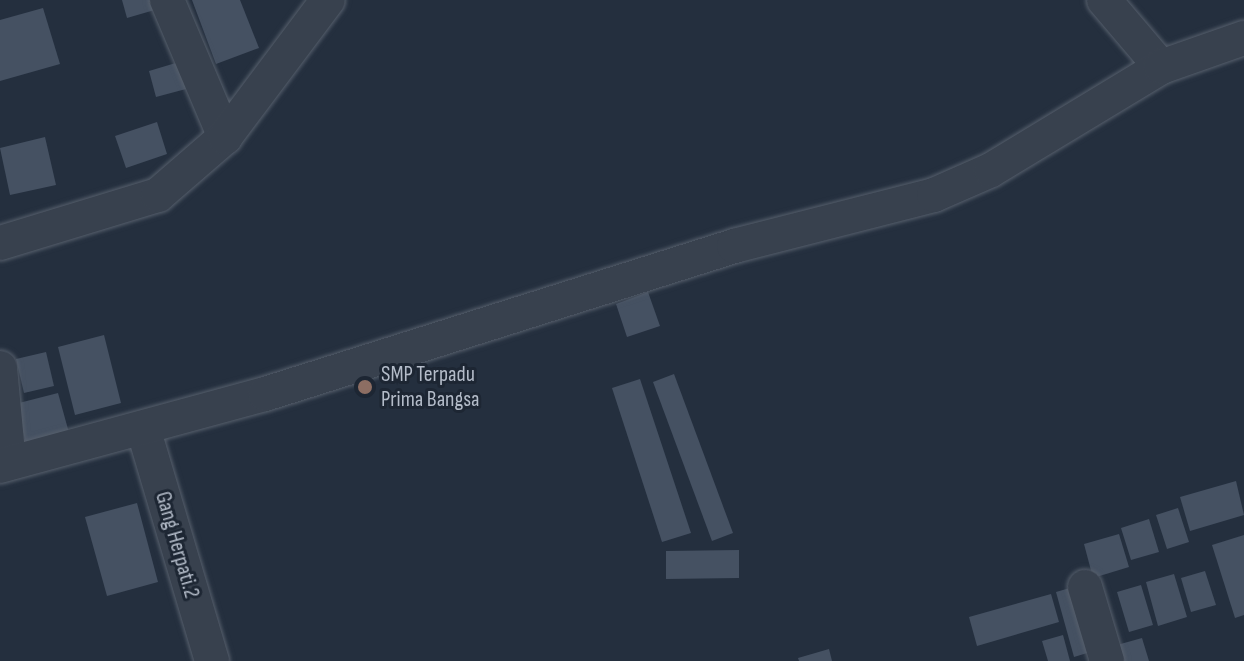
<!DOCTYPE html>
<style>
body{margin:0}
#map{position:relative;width:1244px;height:661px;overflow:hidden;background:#242f3e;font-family:"Sofia Sans Condensed",sans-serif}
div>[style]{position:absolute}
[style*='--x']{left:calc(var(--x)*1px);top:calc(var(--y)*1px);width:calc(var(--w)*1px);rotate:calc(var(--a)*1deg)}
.building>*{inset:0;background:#455162}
.roads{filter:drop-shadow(0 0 2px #565f6c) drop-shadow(0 0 2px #565f6c)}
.minor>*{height:34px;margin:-17px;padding:0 17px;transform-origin:17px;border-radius:17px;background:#38414e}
.dots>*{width:22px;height:22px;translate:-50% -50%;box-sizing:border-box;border:4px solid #1d2633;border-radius:50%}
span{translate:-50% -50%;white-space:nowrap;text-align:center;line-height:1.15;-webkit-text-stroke:6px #1d2633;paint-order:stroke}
.poi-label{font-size:22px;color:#b4bcc9}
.left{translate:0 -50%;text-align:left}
.street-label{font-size:22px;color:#b4bcc9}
</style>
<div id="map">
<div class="building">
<i style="clip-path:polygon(122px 0,156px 0,158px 9px,127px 18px)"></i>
<i style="clip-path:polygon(192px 0,240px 0,259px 48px,216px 64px)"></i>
<i style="clip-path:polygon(43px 8px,60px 64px,0 81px,0 20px)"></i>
<i style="clip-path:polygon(179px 62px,186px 89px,156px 97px,149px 71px)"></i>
<i style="clip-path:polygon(157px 122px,167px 154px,126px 168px,115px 136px)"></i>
<i style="clip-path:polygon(45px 137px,56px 185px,10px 195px,0 148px)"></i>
<i style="clip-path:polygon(648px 292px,660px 326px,627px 337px,616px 304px)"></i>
<i style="clip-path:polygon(104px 335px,121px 403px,75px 415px,58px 347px)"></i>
<i style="clip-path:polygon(46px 352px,54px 386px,24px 393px,16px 359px)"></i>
<i style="clip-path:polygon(674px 374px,733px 533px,712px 541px,653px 382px)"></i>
<i style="clip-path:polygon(640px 379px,691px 533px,662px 542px,612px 388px)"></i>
<i style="clip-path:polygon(58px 393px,71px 440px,28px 450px,15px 404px)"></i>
<i style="clip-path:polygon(1236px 481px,1244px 515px,1190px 531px,1180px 497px)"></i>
<i style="clip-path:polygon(137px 503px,158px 582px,107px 596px,85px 517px)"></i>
<i style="clip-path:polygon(1178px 508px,1189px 542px,1167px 549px,1156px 515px)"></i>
<i style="clip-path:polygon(1149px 519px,1159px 552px,1131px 560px,1121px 528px)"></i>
<i style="clip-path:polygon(1119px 534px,1129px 567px,1093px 578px,1084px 544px)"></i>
<i style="clip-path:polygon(1244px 535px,1244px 615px,1235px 618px,1212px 545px)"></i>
<i style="clip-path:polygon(739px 550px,739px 578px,666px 579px,666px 551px)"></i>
<i style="clip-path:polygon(1205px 571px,1216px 605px,1191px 612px,1181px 578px)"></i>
<i style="clip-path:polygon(1174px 574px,1187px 617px,1158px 626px,1146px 582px)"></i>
<i style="clip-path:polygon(1080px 585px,1097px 650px,1074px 657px,1056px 592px)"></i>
<i style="clip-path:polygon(1141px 585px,1153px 625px,1129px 632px,1117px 592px)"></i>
<i style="clip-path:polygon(1051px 594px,1059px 622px,977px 646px,969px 617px)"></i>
<i style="clip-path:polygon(1063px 635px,1070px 661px,1048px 661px,1042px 641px)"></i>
<i style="clip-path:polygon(1142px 638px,1149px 661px,1122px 661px,1117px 645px)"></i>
<i style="clip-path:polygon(829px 649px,832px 661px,799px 661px,798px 658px)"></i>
</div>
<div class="roads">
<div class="minor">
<i style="--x:167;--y:0;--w:149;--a:67.1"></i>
<i style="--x:1104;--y:0;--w:88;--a:49.6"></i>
<i style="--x:0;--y:243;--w:165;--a:-16.9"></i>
<i style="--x:158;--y:195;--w:89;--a:-40.9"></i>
<i style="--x:225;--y:137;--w:171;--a:-53.1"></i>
<i style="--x:0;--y:368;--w:95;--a:84.6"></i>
<i style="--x:143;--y:428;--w:243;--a:73.5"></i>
<i style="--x:0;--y:466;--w:275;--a:-15.2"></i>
<i style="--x:265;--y:394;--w:492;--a:-17.5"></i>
<i style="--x:734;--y:246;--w:206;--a:-14.3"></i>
<i style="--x:934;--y:195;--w:62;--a:-23.7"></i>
<i style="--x:991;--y:170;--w:199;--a:-31.2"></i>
<i style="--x:1161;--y:67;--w:88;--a:-19.3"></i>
<i style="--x:1085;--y:587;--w:77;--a:73.4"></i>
</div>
</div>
<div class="dots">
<i style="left:365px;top:387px;background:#8d6e63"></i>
</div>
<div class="poi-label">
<span class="left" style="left:381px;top:387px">SMP Terpadu<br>Prima Bangsa</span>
</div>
<div class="street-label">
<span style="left:177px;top:545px;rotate:74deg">Gang Herpati.2</span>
</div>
</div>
